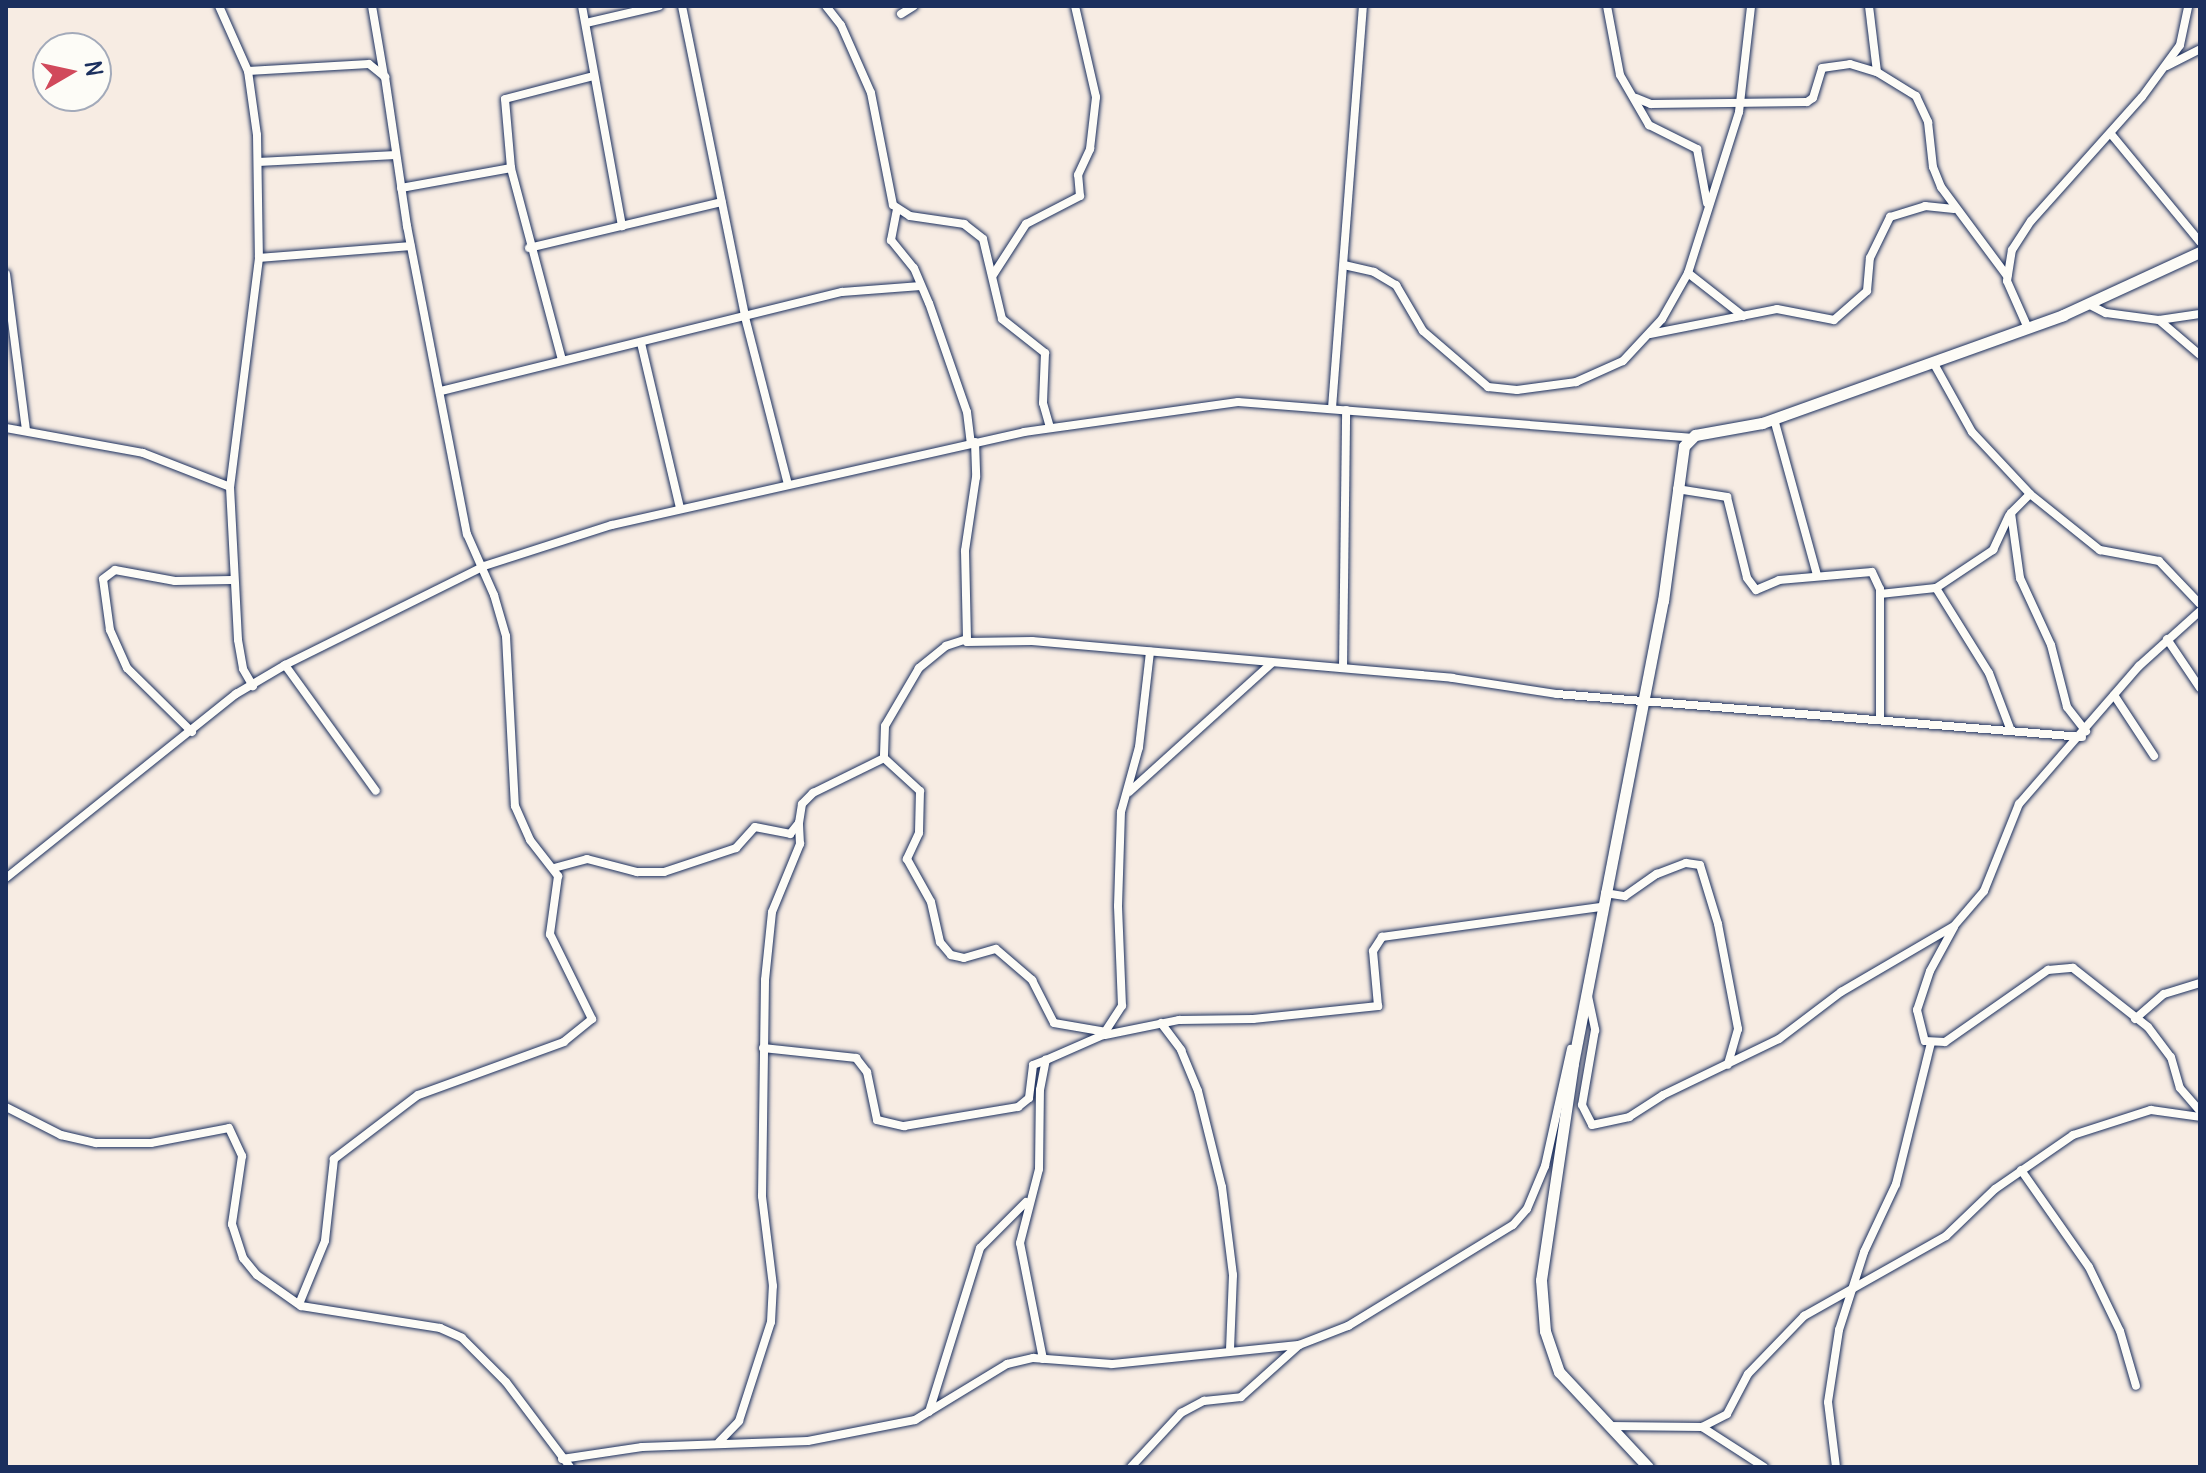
<!DOCTYPE html>
<style>
body{margin:0}
#map{position:relative;width:2206px;height:1473px;overflow:hidden;background:#f7ece3;font-family:Delius,sans-serif}
div>[style]{position:absolute}
[style*='--x']{left:calc(var(--x)*1px);top:calc(var(--y)*1px);width:calc(var(--w)*1px);rotate:calc(var(--a)*1deg)}
.roads{filter:drop-shadow(0 0 2px #1b2f5e) drop-shadow(0 0 2px #1b2f5e)}
.minor>*{height:8px;margin:-4px;padding:0 4px;transform-origin:4px;border-radius:4px;background:#fdfcf7}
.tertiary>*{height:11px;margin:-5.5px;padding:0 5.5px;transform-origin:5.5px;border-radius:5.5px;background:#fdfcf7}
span{translate:-50% -50%;white-space:nowrap;text-align:center;line-height:1.15;-webkit-text-stroke:6px #fdfcf7;paint-order:stroke}
.frame{position:absolute;inset:0;border:8px solid #1b2f5e;pointer-events:none}
.north{position:absolute;left:32px;top:32px;width:80px;height:80px;box-sizing:border-box;background:#fdfcf7;border:2px solid #a3aaba;border-radius:50%;rotate:81deg;font-size:22px;font-weight:700;line-height:32px;text-align:center;color:#1b2f5e}
.north::after{content:'';display:block;margin:auto;width:28px;height:36px;background:#d1495b;clip-path:polygon(50% 0,100% 100%,50% 72%,0 100%)}
</style>
<div id="map">
<div class="roads">
<div class="minor">
<i style="--x:219;--y:6;--w:71;--a:66"></i>
<i style="--x:248;--y:71;--w:65;--a:82"></i>
<i style="--x:257;--y:135;--w:123;--a:89.1"></i>
<i style="--x:259;--y:258;--w:231;--a:97.2"></i>
<i style="--x:230;--y:487;--w:153;--a:87"></i>
<i style="--x:238;--y:640;--w:29;--a:80"></i>
<i style="--x:243;--y:669;--w:20;--a:60"></i>
<i style="--x:372;--y:6;--w:71;--a:80.3"></i>
<i style="--x:582;--y:6;--w:224;--a:79.7"></i>
<i style="--x:682;--y:6;--w:317;--a:78.5"></i>
<i style="--x:745;--y:317;--w:172;--a:75.6"></i>
<i style="--x:826;--y:6;--w:24;--a:52"></i>
<i style="--x:841;--y:25;--w:74;--a:66.2"></i>
<i style="--x:871;--y:93;--w:114;--a:78.9"></i>
<i style="--x:893;--y:205;--w:20;--a:33"></i>
<i style="--x:910;--y:216;--w:55;--a:8.4"></i>
<i style="--x:964;--y:224;--w:24;--a:38"></i>
<i style="--x:983;--y:239;--w:82;--a:76.6"></i>
<i style="--x:1002;--y:319;--w:55;--a:38.3"></i>
<i style="--x:1045;--y:353;--w:50;--a:92.3"></i>
<i style="--x:1043;--y:403;--w:26;--a:74"></i>
<i style="--x:1607;--y:6;--w:70;--a:79.3"></i>
<i style="--x:1620;--y:75;--w:58;--a:59.9"></i>
<i style="--x:1649;--y:125;--w:54;--a:26.6"></i>
<i style="--x:1697;--y:149;--w:55;--a:79.5"></i>
<i style="--x:1869;--y:6;--w:66;--a:83.1"></i>
<i style="--x:901;--y:14;--w:15;--a:-32"></i>
<i style="--x:586;--y:23;--w:75;--a:-13.1"></i>
<i style="--x:2167;--y:66;--w:37;--a:-27"></i>
<i style="--x:248;--y:71;--w:121;--a:-3.3"></i>
<i style="--x:369;--y:64;--w:21;--a:39"></i>
<i style="--x:385;--y:77;--w:151;--a:81.6"></i>
<i style="--x:407;--y:226;--w:314;--a:79"></i>
<i style="--x:467;--y:534;--w:67;--a:66.1"></i>
<i style="--x:494;--y:595;--w:43;--a:73.7"></i>
<i style="--x:506;--y:636;--w:170;--a:87"></i>
<i style="--x:515;--y:806;--w:37;--a:66"></i>
<i style="--x:530;--y:840;--w:46;--a:52.1"></i>
<i style="--x:558;--y:876;--w:59;--a:97.9"></i>
<i style="--x:550;--y:934;--w:95;--a:63.7"></i>
<i style="--x:592;--y:1019;--w:36;--a:141"></i>
<i style="--x:564;--y:1042;--w:155;--a:160"></i>
<i style="--x:418;--y:1095;--w:106;--a:142.7"></i>
<i style="--x:334;--y:1159;--w:82;--a:96.3"></i>
<i style="--x:325;--y:1241;--w:68;--a:112.4"></i>
<i style="--x:1636;--y:98;--w:16;--a:22"></i>
<i style="--x:1651;--y:104;--w:156;--a:-0.7"></i>
<i style="--x:1807;--y:102;--w:7;--a:-34"></i>
<i style="--x:1813;--y:98;--w:31;--a:-73"></i>
<i style="--x:1822;--y:68;--w:28;--a:-8"></i>
<i style="--x:1850;--y:64;--w:28;--a:17"></i>
<i style="--x:1877;--y:72;--w:46;--a:31.6"></i>
<i style="--x:1916;--y:96;--w:29;--a:65"></i>
<i style="--x:1928;--y:122;--w:45;--a:83.7"></i>
<i style="--x:1933;--y:167;--w:22;--a:68"></i>
<i style="--x:1941;--y:187;--w:111;--a:53.4"></i>
<i style="--x:2111;--y:134;--w:140;--a:50.5"></i>
<i style="--x:258;--y:162;--w:138;--a:-2.9"></i>
<i style="--x:401;--y:188;--w:112;--a:-10.3"></i>
<i style="--x:897;--y:209;--w:32;--a:101"></i>
<i style="--x:891;--y:240;--w:36;--a:51"></i>
<i style="--x:914;--y:268;--w:38;--a:67"></i>
<i style="--x:929;--y:303;--w:115;--a:70.8"></i>
<i style="--x:967;--y:412;--w:31;--a:83"></i>
<i style="--x:529;--y:248;--w:198;--a:-13.4"></i>
<i style="--x:259;--y:258;--w:152;--a:-4.5"></i>
<i style="--x:1344;--y:265;--w:31;--a:13"></i>
<i style="--x:1374;--y:272;--w:26;--a:31"></i>
<i style="--x:1396;--y:285;--w:53;--a:59.6"></i>
<i style="--x:1423;--y:331;--w:86;--a:40.7"></i>
<i style="--x:1488;--y:387;--w:29;--a:6"></i>
<i style="--x:1517;--y:390;--w:60;--a:-7.7"></i>
<i style="--x:1576;--y:382;--w:51;--a:-24.1"></i>
<i style="--x:1623;--y:361;--w:57;--a:-47.1"></i>
<i style="--x:1662;--y:319;--w:53;--a:-60.5"></i>
<i style="--x:1688;--y:273;--w:169;--a:-72.4"></i>
<i style="--x:1739;--y:112;--w:107;--a:-83.5"></i>
<i style="--x:1688;--y:273;--w:70;--a:38"></i>
<i style="--x:6;--y:274;--w:157;--a:82.7"></i>
<i style="--x:993;--y:275;--w:61;--a:-57.1"></i>
<i style="--x:1026;--y:224;--w:61;--a:-27.4"></i>
<i style="--x:1080;--y:196;--w:21;--a:-95"></i>
<i style="--x:1078;--y:175;--w:29;--a:-65"></i>
<i style="--x:1090;--y:149;--w:52;--a:-83.4"></i>
<i style="--x:1096;--y:97;--w:93;--a:-103"></i>
<i style="--x:2088;--y:304;--w:20;--a:27"></i>
<i style="--x:2106;--y:313;--w:53;--a:7.5"></i>
<i style="--x:2159;--y:320;--w:54;--a:40.5"></i>
<i style="--x:2159;--y:320;--w:41;--a:-8.3"></i>
<i style="--x:2027;--y:326;--w:49;--a:-114"></i>
<i style="--x:2007;--y:281;--w:31;--a:-81"></i>
<i style="--x:2012;--y:250;--w:35;--a:-57"></i>
<i style="--x:2031;--y:221;--w:166;--a:-48.2"></i>
<i style="--x:2142;--y:97;--w:64;--a:-53.8"></i>
<i style="--x:2180;--y:45;--w:40;--a:-78"></i>
<i style="--x:1650;--y:334;--w:129;--a:-11.1"></i>
<i style="--x:1777;--y:309;--w:58;--a:10.9"></i>
<i style="--x:1834;--y:320;--w:44;--a:-41.3"></i>
<i style="--x:1867;--y:291;--w:33;--a:-85"></i>
<i style="--x:1870;--y:258;--w:46;--a:-64"></i>
<i style="--x:1890;--y:217;--w:37;--a:-17"></i>
<i style="--x:1925;--y:206;--w:29;--a:6"></i>
<i style="--x:641;--y:343;--w:170;--a:76.7"></i>
<i style="--x:562;--y:360;--w:199;--a:-104.9"></i>
<i style="--x:511;--y:168;--w:69;--a:-95"></i>
<i style="--x:505;--y:99;--w:91;--a:-14.6"></i>
<i style="--x:1933;--y:362;--w:80;--a:60.9"></i>
<i style="--x:1972;--y:432;--w:85;--a:46.9"></i>
<i style="--x:2030;--y:494;--w:90;--a:38.7"></i>
<i style="--x:2100;--y:550;--w:60;--a:10.6"></i>
<i style="--x:2159;--y:561;--w:59;--a:46.4"></i>
<i style="--x:441;--y:391;--w:413;--a:-13.9"></i>
<i style="--x:842;--y:292;--w:79;--a:-4.3"></i>
<i style="--x:1332;--y:408;--w:403;--a:-85.6"></i>
<i style="--x:1774;--y:419;--w:162;--a:74.6"></i>
<i style="--x:6;--y:428;--w:139;--a:10.3"></i>
<i style="--x:143;--y:453;--w:93;--a:21.3"></i>
<i style="--x:975;--y:442;--w:35;--a:88"></i>
<i style="--x:976;--y:477;--w:75;--a:98.5"></i>
<i style="--x:965;--y:551;--w:91;--a:88.7"></i>
<i style="--x:967;--y:642;--w:65;--a:-0.9"></i>
<i style="--x:1032;--y:641;--w:422;--a:5"></i>
<i style="--x:1452;--y:678;--w:106;--a:8.7"></i>
<i style="--x:1557;--y:694;--w:527;--a:4.68"></i>
<i style="--x:1677;--y:489;--w:51;--a:9.1"></i>
<i style="--x:1727;--y:497;--w:83;--a:76.1"></i>
<i style="--x:1747;--y:578;--w:15;--a:53"></i>
<i style="--x:1756;--y:590;--w:25;--a:-23"></i>
<i style="--x:1779;--y:580;--w:93;--a:-4.9"></i>
<i style="--x:1872;--y:572;--w:19;--a:65"></i>
<i style="--x:1880;--y:589;--w:131;--a:90"></i>
<i style="--x:2030;--y:494;--w:27;--a:135"></i>
<i style="--x:2011;--y:513;--w:66;--a:82.1"></i>
<i style="--x:2020;--y:578;--w:74;--a:65.2"></i>
<i style="--x:2051;--y:645;--w:64;--a:75.5"></i>
<i style="--x:2067;--y:707;--w:31;--a:52"></i>
<i style="--x:1936;--y:588;--w:100;--a:58.1"></i>
<i style="--x:1989;--y:673;--w:62;--a:69.2"></i>
<i style="--x:1880;--y:594;--w:56;--a:-6.1"></i>
<i style="--x:1936;--y:588;--w:69;--a:-33.7"></i>
<i style="--x:1993;--y:550;--w:38;--a:-65"></i>
<i style="--x:2167;--y:639;--w:59;--a:56"></i>
<i style="--x:964;--y:640;--w:19;--a:162"></i>
<i style="--x:946;--y:646;--w:35;--a:141"></i>
<i style="--x:919;--y:668;--w:67;--a:120.4"></i>
<i style="--x:885;--y:726;--w:32;--a:92"></i>
<i style="--x:884;--y:758;--w:49;--a:42.5"></i>
<i style="--x:920;--y:791;--w:42;--a:91.4"></i>
<i style="--x:919;--y:833;--w:29;--a:115"></i>
<i style="--x:907;--y:859;--w:49;--a:60.8"></i>
<i style="--x:931;--y:902;--w:41;--a:77.3"></i>
<i style="--x:940;--y:942;--w:17;--a:50"></i>
<i style="--x:951;--y:955;--w:13;--a:13"></i>
<i style="--x:964;--y:958;--w:33;--a:-16"></i>
<i style="--x:996;--y:949;--w:48;--a:40.7"></i>
<i style="--x:1032;--y:980;--w:48;--a:62.9"></i>
<i style="--x:1054;--y:1023;--w:53;--a:9.8"></i>
<i style="--x:285;--y:665;--w:155;--a:54.2"></i>
<i style="--x:1343;--y:668;--w:258;--a:-89.3"></i>
<i style="--x:2114;--y:695;--w:73;--a:56.7"></i>
<i style="--x:192;--y:732;--w:91;--a:-135.4"></i>
<i style="--x:127;--y:668;--w:42;--a:-114.1"></i>
<i style="--x:110;--y:630;--w:51;--a:-97.8"></i>
<i style="--x:103;--y:579;--w:15;--a:-37"></i>
<i style="--x:115;--y:570;--w:61;--a:10.4"></i>
<i style="--x:175;--y:581;--w:57;--a:-1"></i>
<i style="--x:1129;--y:792;--w:193;--a:-42.1"></i>
<i style="--x:554;--y:868;--w:34;--a:-15"></i>
<i style="--x:587;--y:859;--w:52;--a:14.6"></i>
<i style="--x:637;--y:872;--w:27;--a:0"></i>
<i style="--x:664;--y:872;--w:76;--a:-18.4"></i>
<i style="--x:736;--y:848;--w:28;--a:-48"></i>
<i style="--x:755;--y:827;--w:36;--a:11"></i>
<i style="--x:790;--y:834;--w:14;--a:-51"></i>
<i style="--x:799;--y:823;--w:19;--a:-81"></i>
<i style="--x:802;--y:804;--w:16;--a:-45"></i>
<i style="--x:813;--y:793;--w:79;--a:-26.2"></i>
<i style="--x:6;--y:878;--w:295;--a:-38.7"></i>
<i style="--x:236;--y:694;--w:57;--a:-30.6"></i>
<i style="--x:285;--y:665;--w:222;--a:-26.4"></i>
<i style="--x:484;--y:566;--w:134;--a:-17.8"></i>
<i style="--x:612;--y:525;--w:422;--a:-12.7"></i>
<i style="--x:1024;--y:432;--w:216;--a:-8"></i>
<i style="--x:1238;--y:402;--w:454;--a:4.5"></i>
<i style="--x:1605;--y:893;--w:20;--a:9"></i>
<i style="--x:1625;--y:896;--w:39;--a:-35"></i>
<i style="--x:1657;--y:874;--w:31;--a:-21"></i>
<i style="--x:1686;--y:863;--w:14;--a:8"></i>
<i style="--x:1700;--y:865;--w:62;--a:73"></i>
<i style="--x:1718;--y:924;--w:107;--a:79.2"></i>
<i style="--x:1738;--y:1029;--w:37;--a:106"></i>
<i style="--x:1954;--y:927;--w:50;--a:118.6"></i>
<i style="--x:1930;--y:971;--w:41;--a:108.4"></i>
<i style="--x:1917;--y:1010;--w:32;--a:76"></i>
<i style="--x:1925;--y:1041;--w:20;--a:3"></i>
<i style="--x:1945;--y:1042;--w:126;--a:-35"></i>
<i style="--x:2048;--y:970;--w:25;--a:-5"></i>
<i style="--x:2073;--y:968;--w:95;--a:38.2"></i>
<i style="--x:2148;--y:1027;--w:38;--a:53"></i>
<i style="--x:2171;--y:1057;--w:32;--a:74"></i>
<i style="--x:2180;--y:1088;--w:30;--a:49"></i>
<i style="--x:1588;--y:996;--w:35;--a:78"></i>
<i style="--x:1595;--y:1030;--w:76;--a:99.8"></i>
<i style="--x:1582;--y:1105;--w:22;--a:63"></i>
<i style="--x:1592;--y:1125;--w:38;--a:-12"></i>
<i style="--x:1629;--y:1117;--w:40;--a:-32.9"></i>
<i style="--x:1663;--y:1095;--w:129;--a:-25.8"></i>
<i style="--x:1779;--y:1039;--w:78;--a:-37.2"></i>
<i style="--x:1841;--y:992;--w:131;--a:-30.3"></i>
<i style="--x:1954;--y:926;--w:46;--a:-49.4"></i>
<i style="--x:1984;--y:891;--w:94;--a:-68.1"></i>
<i style="--x:2019;--y:804;--w:183;--a:-49"></i>
<i style="--x:2139;--y:666;--w:82;--a:-42"></i>
<i style="--x:2135;--y:1019;--w:38;--a:-41"></i>
<i style="--x:2164;--y:994;--w:38;--a:-17"></i>
<i style="--x:1161;--y:1023;--w:34;--a:53"></i>
<i style="--x:1181;--y:1050;--w:44;--a:67.5"></i>
<i style="--x:1198;--y:1091;--w:99;--a:76"></i>
<i style="--x:1222;--y:1187;--w:89;--a:82.9"></i>
<i style="--x:1233;--y:1275;--w:76;--a:92.3"></i>
<i style="--x:1105;--y:1035;--w:76;--a:-11.5"></i>
<i style="--x:1179;--y:1020;--w:74;--a:-0.8"></i>
<i style="--x:1253;--y:1019;--w:126;--a:-5.9"></i>
<i style="--x:1378;--y:1006;--w:55;--a:-95.2"></i>
<i style="--x:1373;--y:951;--w:17;--a:-57"></i>
<i style="--x:1382;--y:937;--w:222;--a:-7.8"></i>
<i style="--x:763;--y:1048;--w:94;--a:6.1"></i>
<i style="--x:856;--y:1058;--w:18;--a:52"></i>
<i style="--x:867;--y:1072;--w:49;--a:78.2"></i>
<i style="--x:877;--y:1120;--w:28;--a:13"></i>
<i style="--x:904;--y:1126;--w:116;--a:-9.5"></i>
<i style="--x:1018;--y:1107;--w:14;--a:-39"></i>
<i style="--x:1029;--y:1098;--w:33;--a:-83"></i>
<i style="--x:1033;--y:1065;--w:14;--a:-21"></i>
<i style="--x:6;--y:1107;--w:62;--a:27"></i>
<i style="--x:61;--y:1135;--w:36;--a:13"></i>
<i style="--x:96;--y:1143;--w:55;--a:0"></i>
<i style="--x:151;--y:1143;--w:79;--a:-10.9"></i>
<i style="--x:229;--y:1128;--w:31;--a:65"></i>
<i style="--x:242;--y:1156;--w:69;--a:98.4"></i>
<i style="--x:232;--y:1224;--w:36;--a:72"></i>
<i style="--x:243;--y:1258;--w:22;--a:51"></i>
<i style="--x:257;--y:1275;--w:54;--a:35.2"></i>
<i style="--x:301;--y:1306;--w:141;--a:9"></i>
<i style="--x:440;--y:1328;--w:24;--a:24"></i>
<i style="--x:462;--y:1338;--w:62;--a:45"></i>
<i style="--x:506;--y:1382;--w:106;--a:53"></i>
<i style="--x:2021;--y:1170;--w:118;--a:55"></i>
<i style="--x:2089;--y:1267;--w:71;--a:64.2"></i>
<i style="--x:2120;--y:1331;--w:57;--a:73.8"></i>
<i style="--x:1043;--y:1359;--w:118;--a:-101.2"></i>
<i style="--x:1020;--y:1243;--w:76;--a:-75.6"></i>
<i style="--x:1039;--y:1169;--w:79;--a:-89.3"></i>
<i style="--x:1040;--y:1090;--w:31;--a:-79"></i>
<i style="--x:1046;--y:1060;--w:62;--a:-23.7"></i>
<i style="--x:1103;--y:1035;--w:35;--a:-57"></i>
<i style="--x:1122;--y:1006;--w:100;--a:-92.3"></i>
<i style="--x:1118;--y:906;--w:94;--a:-88.2"></i>
<i style="--x:1121;--y:812;--w:67;--a:-74.5"></i>
<i style="--x:1139;--y:747;--w:96;--a:-83.4"></i>
<i style="--x:929;--y:1412;--w:172;--a:-72.7"></i>
<i style="--x:980;--y:1248;--w:65;--a:-45"></i>
<i style="--x:1609;--y:1426;--w:93;--a:0.6"></i>
<i style="--x:1702;--y:1427;--w:74;--a:32.8"></i>
<i style="--x:1702;--y:1427;--w:28;--a:-27"></i>
<i style="--x:1727;--y:1414;--w:45;--a:-62.3"></i>
<i style="--x:1748;--y:1374;--w:81;--a:-46"></i>
<i style="--x:1804;--y:1316;--w:163;--a:-29.4"></i>
<i style="--x:1946;--y:1236;--w:68;--a:-43.8"></i>
<i style="--x:1995;--y:1189;--w:95;--a:-34.7"></i>
<i style="--x:2073;--y:1135;--w:82;--a:-17.8"></i>
<i style="--x:2151;--y:1110;--w:49;--a:8.1"></i>
<i style="--x:719;--y:1442;--w:29;--a:-46"></i>
<i style="--x:739;--y:1421;--w:104;--a:-72.1"></i>
<i style="--x:771;--y:1322;--w:36;--a:-87"></i>
<i style="--x:773;--y:1286;--w:91;--a:-97"></i>
<i style="--x:762;--y:1196;--w:216;--a:-89.2"></i>
<i style="--x:765;--y:980;--w:68;--a:-84.1"></i>
<i style="--x:772;--y:912;--w:74;--a:-67.6"></i>
<i style="--x:800;--y:844;--w:21;--a:-93"></i>
<i style="--x:562;--y:1459;--w:81;--a:-8.5"></i>
<i style="--x:642;--y:1447;--w:166;--a:-2.1"></i>
<i style="--x:808;--y:1441;--w:109;--a:-11.1"></i>
<i style="--x:915;--y:1420;--w:108;--a:-31.3"></i>
<i style="--x:1007;--y:1364;--w:27;--a:-13"></i>
<i style="--x:1033;--y:1358;--w:79;--a:4.3"></i>
<i style="--x:1112;--y:1364;--w:188;--a:-5.8"></i>
<i style="--x:1131;--y:1467;--w:74;--a:-47.2"></i>
<i style="--x:1181;--y:1413;--w:26;--a:-28"></i>
<i style="--x:1204;--y:1401;--w:37;--a:-6"></i>
<i style="--x:1241;--y:1397;--w:78;--a:-41.9"></i>
<i style="--x:1299;--y:1345;--w:53;--a:-21.2"></i>
<i style="--x:1348;--y:1326;--w:193;--a:-31.5"></i>
<i style="--x:1513;--y:1225;--w:21;--a:-49"></i>
<i style="--x:1527;--y:1209;--w:47;--a:-67.3"></i>
<i style="--x:1545;--y:1166;--w:120;--a:-77.5"></i>
<i style="--x:1836;--y:1467;--w:65;--a:-97"></i>
<i style="--x:1828;--y:1402;--w:73;--a:-81.3"></i>
<i style="--x:1839;--y:1330;--w:82;--a:-72.2"></i>
<i style="--x:1864;--y:1252;--w:75;--a:-64.8"></i>
<i style="--x:1896;--y:1184;--w:145;--a:-76.1"></i>
</div>
<div class="tertiary">
<i style="--x:1648;--y:1467;--w:130;--a:-133.1"></i>
<i style="--x:1559;--y:1372;--w:43;--a:-108.9"></i>
<i style="--x:1545;--y:1331;--w:51;--a:-94.5"></i>
<i style="--x:1541;--y:1280;--w:219;--a:-81.6"></i>
<i style="--x:1573;--y:1063;--w:471;--a:-79"></i>
<i style="--x:1663;--y:601;--w:156;--a:-82.3"></i>
<i style="--x:1684;--y:446;--w:16;--a:-45"></i>
<i style="--x:1695;--y:435;--w:68;--a:-10.2"></i>
<i style="--x:1762;--y:423;--w:320;--a:-19.7"></i>
<i style="--x:2063;--y:315;--w:151;--a:-24.7"></i>
</div>
</div>
<div class="frame"></div>
<div class="north">N</div>
</div>
